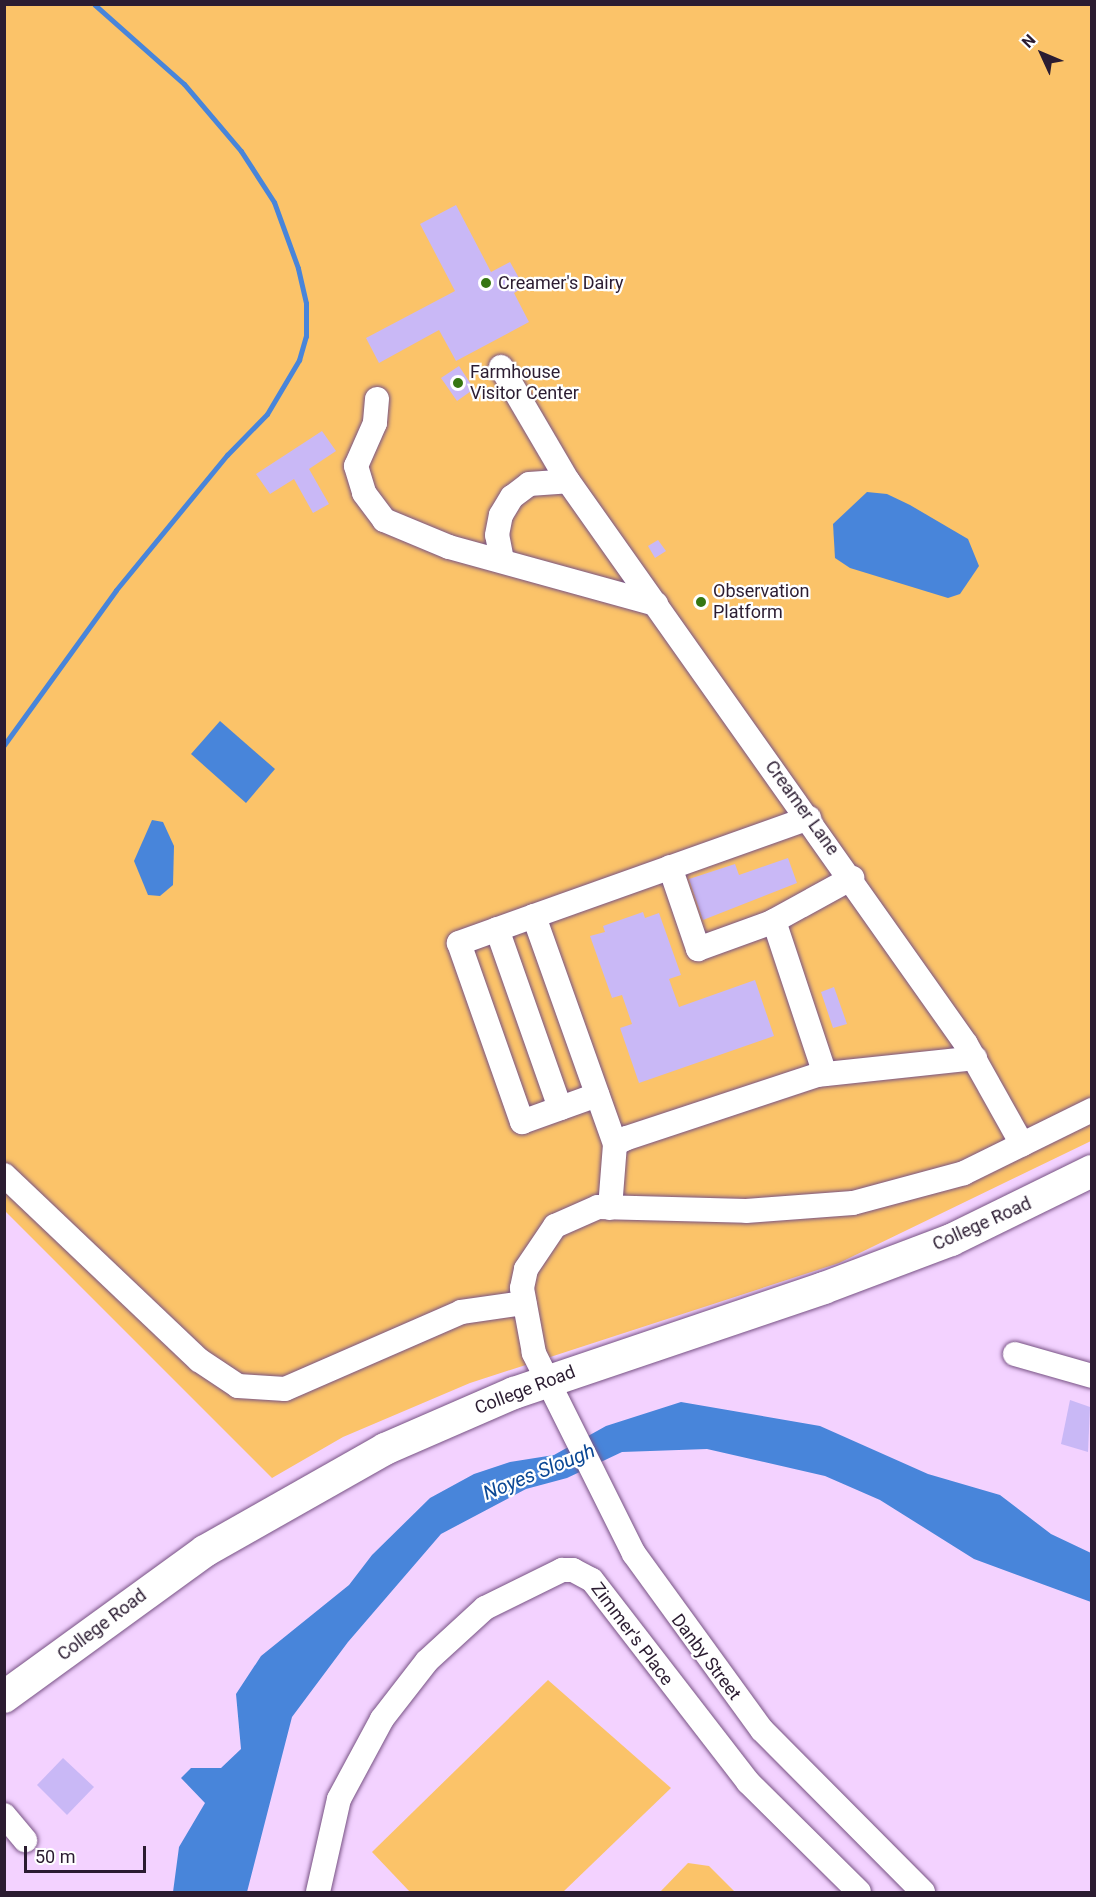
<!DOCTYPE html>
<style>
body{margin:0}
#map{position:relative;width:1096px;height:1897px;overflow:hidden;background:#f3d2ff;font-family:Roboto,sans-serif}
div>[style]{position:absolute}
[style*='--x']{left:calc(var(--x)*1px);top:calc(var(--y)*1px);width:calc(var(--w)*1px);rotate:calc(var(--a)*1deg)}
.green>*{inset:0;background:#fbc369}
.water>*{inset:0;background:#4885da}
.stream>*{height:5px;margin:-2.5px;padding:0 2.5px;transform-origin:2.5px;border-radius:2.5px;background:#4885da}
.building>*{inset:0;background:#c9b8f6}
.roads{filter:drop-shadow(0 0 2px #775284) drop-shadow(0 0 2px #775284)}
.minor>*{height:24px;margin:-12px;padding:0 12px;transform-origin:12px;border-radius:12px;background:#fff}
.major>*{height:32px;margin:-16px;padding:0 16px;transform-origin:16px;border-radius:16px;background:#fff}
.dots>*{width:16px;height:16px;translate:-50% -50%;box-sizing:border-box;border:3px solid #fff;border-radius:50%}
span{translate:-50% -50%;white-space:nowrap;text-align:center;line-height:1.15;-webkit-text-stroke:4.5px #fff;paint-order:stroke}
.poi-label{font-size:18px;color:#2b1c31}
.left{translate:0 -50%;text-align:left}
.street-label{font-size:18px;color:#2b1c31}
.water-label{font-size:20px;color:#0b4895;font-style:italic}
.frame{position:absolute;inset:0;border:6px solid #2b1c31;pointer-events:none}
.north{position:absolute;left:1012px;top:24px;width:60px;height:60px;-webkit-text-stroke:4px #fff;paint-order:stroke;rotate:314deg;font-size:16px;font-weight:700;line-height:24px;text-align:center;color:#2b1c31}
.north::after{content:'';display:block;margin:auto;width:21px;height:27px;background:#2b1c31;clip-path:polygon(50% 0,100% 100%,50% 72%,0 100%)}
.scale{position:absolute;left:24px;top:1846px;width:122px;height:27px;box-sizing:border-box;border:3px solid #2b1c31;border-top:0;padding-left:8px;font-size:18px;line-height:21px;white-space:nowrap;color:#2b1c31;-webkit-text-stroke:4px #fff;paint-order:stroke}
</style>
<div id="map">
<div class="green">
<i style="clip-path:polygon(4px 5px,1091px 5px,1091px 1141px,839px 1263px,470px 1383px,343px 1437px,272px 1478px,5px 1211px)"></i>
<i style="clip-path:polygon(548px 1680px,671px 1788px,563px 1892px,410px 1892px,372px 1852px)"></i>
<i style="clip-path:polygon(688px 1863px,709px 1866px,735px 1892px,660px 1892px)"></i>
</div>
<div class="water">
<i style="clip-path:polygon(867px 492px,887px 494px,910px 505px,968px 539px,979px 566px,960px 594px,948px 598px,850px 568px,835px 558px,833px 524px)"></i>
<i style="clip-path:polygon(220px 721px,275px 769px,246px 803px,191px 754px)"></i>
<i style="clip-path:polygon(152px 820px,163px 822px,174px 846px,173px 885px,160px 896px,148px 895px,134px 861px)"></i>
<i style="clip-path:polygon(681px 1402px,820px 1426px,928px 1474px,1000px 1495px,1051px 1534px,1091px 1553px,1091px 1602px,974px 1559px,880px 1500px,825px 1476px,707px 1449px,622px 1452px,567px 1478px,526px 1489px,441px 1534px,348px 1642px,292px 1717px,247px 1892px,173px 1892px,179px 1847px,205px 1803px,181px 1778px,191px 1768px,221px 1768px,241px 1749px,236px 1694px,261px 1656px,349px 1585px,372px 1555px,430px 1498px,474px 1474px,510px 1462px,554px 1455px,606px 1426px)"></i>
</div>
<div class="stream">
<i style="--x:4;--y:745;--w:191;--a:-54.1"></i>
<i style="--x:116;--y:590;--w:175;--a:-50.6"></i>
<i style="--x:227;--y:455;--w:57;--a:-45.7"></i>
<i style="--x:267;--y:414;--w:63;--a:-59.3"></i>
<i style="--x:299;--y:360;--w:25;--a:-74"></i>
<i style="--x:306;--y:336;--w:33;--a:-90"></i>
<i style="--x:306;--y:303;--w:36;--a:-103"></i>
<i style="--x:298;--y:268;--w:70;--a:-110"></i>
<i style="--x:274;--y:202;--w:61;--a:-122.9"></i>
<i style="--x:241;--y:151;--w:88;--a:-130.4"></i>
<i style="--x:184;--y:84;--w:120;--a:-138.4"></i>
</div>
<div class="building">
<i style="clip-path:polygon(456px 205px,491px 272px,510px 262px,524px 287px,514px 293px,529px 322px,456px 361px,439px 330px,379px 363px,366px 338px,455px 291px,420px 224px)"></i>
<i style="clip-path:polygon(459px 366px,474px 389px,457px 401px,441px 378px)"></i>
<i style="clip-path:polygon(322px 431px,336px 451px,309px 469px,329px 504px,313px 513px,294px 479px,270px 494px,256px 474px)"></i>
<i style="clip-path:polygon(658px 540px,666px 551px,655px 558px,648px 546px)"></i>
<i style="clip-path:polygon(788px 858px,797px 883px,703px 920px,689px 879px,735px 864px,739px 875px)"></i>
<i style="clip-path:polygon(643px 912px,645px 918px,659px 913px,681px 975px,669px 979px,679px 1007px,755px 980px,774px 1036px,639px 1083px,620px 1028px,632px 1024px,622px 995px,612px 998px,590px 936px,605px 932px,603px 926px)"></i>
<i style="clip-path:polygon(834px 987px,847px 1024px,833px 1028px,821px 992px)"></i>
<i style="clip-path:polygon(1070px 1400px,1090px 1407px,1088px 1452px,1061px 1444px)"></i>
<i style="clip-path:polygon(63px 1758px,94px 1787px,67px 1815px,37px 1785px)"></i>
</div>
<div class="roads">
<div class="minor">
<i style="--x:501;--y:367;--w:132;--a:59.6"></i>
<i style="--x:568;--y:481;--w:689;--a:54.74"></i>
<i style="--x:966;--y:1044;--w:115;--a:60.8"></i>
<i style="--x:377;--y:399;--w:24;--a:95"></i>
<i style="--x:375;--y:423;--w:47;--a:113.8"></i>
<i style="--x:356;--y:466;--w:28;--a:73"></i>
<i style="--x:364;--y:493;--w:34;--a:53"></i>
<i style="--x:384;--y:520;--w:70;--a:22.6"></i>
<i style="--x:449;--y:547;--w:215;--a:15.4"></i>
<i style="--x:502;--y:560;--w:25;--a:-101"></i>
<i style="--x:497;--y:535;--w:20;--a:-79"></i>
<i style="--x:501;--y:515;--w:21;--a:-59"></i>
<i style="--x:512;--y:497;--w:21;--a:-37"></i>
<i style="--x:529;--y:484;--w:39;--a:-4"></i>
<i style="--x:670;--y:867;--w:87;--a:71.1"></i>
<i style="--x:698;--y:949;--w:77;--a:-19.9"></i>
<i style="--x:770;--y:923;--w:94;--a:-28.8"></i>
<i style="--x:534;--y:916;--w:80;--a:160.2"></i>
<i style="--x:459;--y:943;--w:190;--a:70.6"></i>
<i style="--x:522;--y:1122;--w:80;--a:-19.8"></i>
<i style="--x:774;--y:921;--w:161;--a:71.6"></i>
<i style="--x:497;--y:929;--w:190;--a:70.6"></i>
<i style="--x:615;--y:1144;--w:242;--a:-109.6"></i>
<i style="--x:534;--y:916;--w:292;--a:-19.6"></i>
<i style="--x:4;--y:1175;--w:269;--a:43.5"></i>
<i style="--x:199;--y:1360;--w:47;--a:33.7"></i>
<i style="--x:238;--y:1386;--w:47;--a:3.7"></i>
<i style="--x:285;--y:1389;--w:192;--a:-23.6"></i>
<i style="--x:461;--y:1312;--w:64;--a:-8.1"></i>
<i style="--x:610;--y:1208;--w:64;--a:-85.5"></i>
<i style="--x:615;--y:1144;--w:13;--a:-27"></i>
<i style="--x:627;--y:1138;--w:200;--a:-18.3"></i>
<i style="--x:817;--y:1075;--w:159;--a:-6.1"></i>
<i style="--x:1015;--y:1354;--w:80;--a:15.9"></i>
<i style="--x:4;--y:1815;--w:33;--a:50"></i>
<i style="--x:318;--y:1892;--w:95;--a:-77.3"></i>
<i style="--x:339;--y:1799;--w:91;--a:-61.7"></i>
<i style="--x:382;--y:1719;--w:73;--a:-52.2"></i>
<i style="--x:427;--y:1661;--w:79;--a:-42.4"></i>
<i style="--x:485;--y:1608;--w:86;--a:-26.3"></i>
<i style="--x:562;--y:1570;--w:11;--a:0"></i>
<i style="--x:573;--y:1570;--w:21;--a:28"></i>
<i style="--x:592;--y:1580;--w:255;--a:52.3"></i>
<i style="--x:748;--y:1782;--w:156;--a:44.7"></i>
<i style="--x:923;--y:1892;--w:228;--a:-134.8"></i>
<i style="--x:762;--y:1730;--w:218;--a:-126"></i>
<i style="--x:634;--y:1554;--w:225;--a:-116.5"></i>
<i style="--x:534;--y:1353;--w:66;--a:-100.5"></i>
<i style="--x:522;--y:1288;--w:19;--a:-78"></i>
<i style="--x:526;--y:1269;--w:52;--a:-56"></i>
<i style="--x:555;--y:1226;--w:47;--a:-23.8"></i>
<i style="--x:598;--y:1207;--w:148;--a:1.5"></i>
<i style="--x:746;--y:1211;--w:107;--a:-4.3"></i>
<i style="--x:853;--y:1203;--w:115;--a:-15.1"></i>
<i style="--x:964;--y:1173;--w:143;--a:-26.2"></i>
</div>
<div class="major">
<i style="--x:4;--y:1697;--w:248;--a:-36"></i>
<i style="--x:205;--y:1551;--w:207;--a:-29.5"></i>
<i style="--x:385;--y:1449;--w:141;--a:-23.5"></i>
<i style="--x:514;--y:1393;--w:327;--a:-18.7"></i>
<i style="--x:824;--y:1288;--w:136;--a:-20.7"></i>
<i style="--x:951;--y:1240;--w:157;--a:-26.1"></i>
</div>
</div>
<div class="dots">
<i style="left:486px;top:283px;background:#367612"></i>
<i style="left:458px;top:383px;background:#367612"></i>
<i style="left:701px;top:602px;background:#367612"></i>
</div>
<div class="poi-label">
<span class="left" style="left:498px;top:283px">Creamer's Dairy</span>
<span class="left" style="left:470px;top:383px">Farmhouse<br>Visitor Center</span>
<span class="left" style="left:713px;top:602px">Observation<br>Platform</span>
</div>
<div class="street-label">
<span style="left:802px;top:808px;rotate:54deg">Creamer Lane</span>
<span style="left:982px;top:1224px;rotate:-24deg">College Road</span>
<span style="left:525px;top:1390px;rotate:-21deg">College Road</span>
<span style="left:102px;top:1625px;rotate:-37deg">College Road</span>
<span style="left:632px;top:1634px;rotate:53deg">Zimmer's Place</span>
<span style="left:706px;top:1657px;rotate:53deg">Danby Street</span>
</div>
<div class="water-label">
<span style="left:539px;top:1472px;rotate:-22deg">Noyes Slough</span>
</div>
<div class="frame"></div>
<div class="north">N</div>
<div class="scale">50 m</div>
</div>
